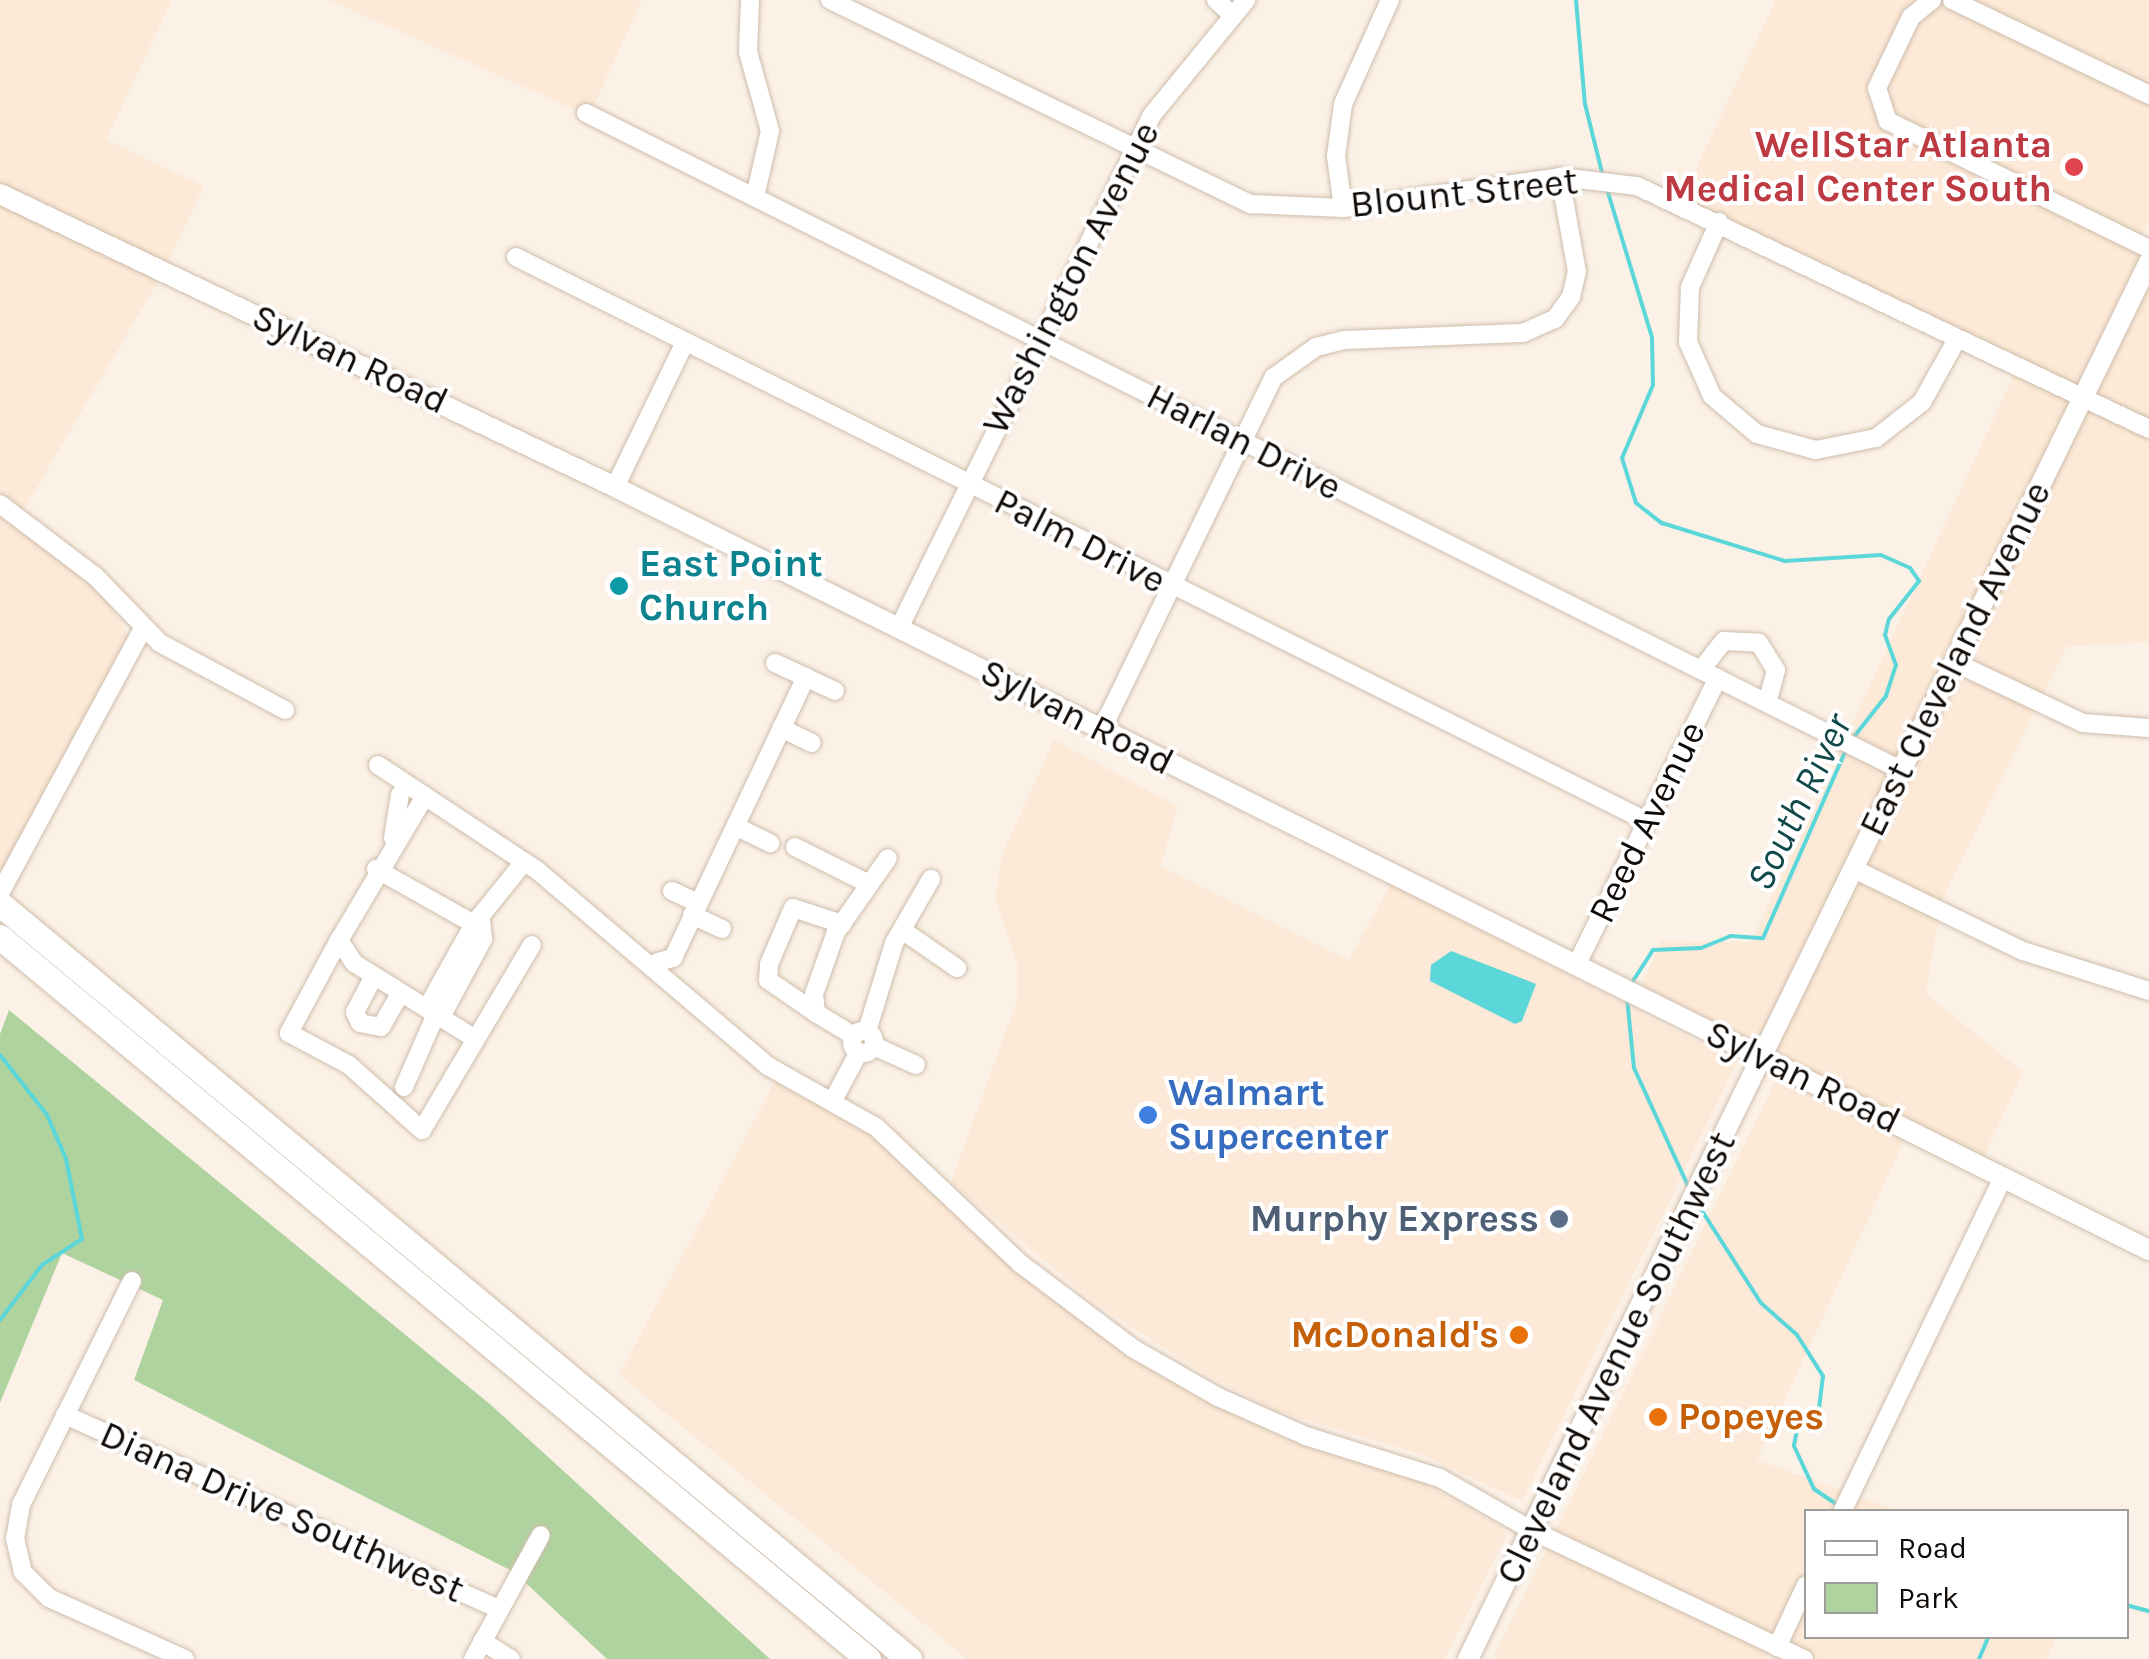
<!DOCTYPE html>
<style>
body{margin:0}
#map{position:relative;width:2149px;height:1659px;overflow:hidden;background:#fcf1e7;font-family:Karla,sans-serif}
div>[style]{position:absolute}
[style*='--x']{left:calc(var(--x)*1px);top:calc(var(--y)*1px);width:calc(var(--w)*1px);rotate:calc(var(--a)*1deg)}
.built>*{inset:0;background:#fce9d7}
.green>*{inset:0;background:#afd39f}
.water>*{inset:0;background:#5bd6d9}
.stream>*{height:4px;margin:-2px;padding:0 2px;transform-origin:2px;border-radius:2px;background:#5bd6d9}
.roads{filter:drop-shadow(0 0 2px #cebdac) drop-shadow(0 0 2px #cebdac)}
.minor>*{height:18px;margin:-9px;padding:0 9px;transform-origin:9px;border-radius:9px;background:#fff}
.minor>.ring{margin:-9px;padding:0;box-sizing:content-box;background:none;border:18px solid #fff;border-radius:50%}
.major>*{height:20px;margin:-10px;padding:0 10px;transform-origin:10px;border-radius:10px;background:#fff}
.highway>*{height:25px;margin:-12.5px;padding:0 12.5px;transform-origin:12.5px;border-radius:12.5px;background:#fff}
.dots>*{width:28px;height:28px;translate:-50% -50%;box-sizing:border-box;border:5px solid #fff;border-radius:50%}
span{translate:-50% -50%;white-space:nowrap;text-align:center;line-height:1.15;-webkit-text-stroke:8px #fff;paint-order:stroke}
.health-label{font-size:38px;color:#be3a42;font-weight:700}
.right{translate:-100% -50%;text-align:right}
.street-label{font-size:38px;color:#100a06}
.culture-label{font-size:38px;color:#0d838f;font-weight:700}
.left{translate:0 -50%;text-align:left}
.shop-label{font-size:38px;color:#366cbe;font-weight:700}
.service-label{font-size:38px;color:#4e5e75;font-weight:700}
.food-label{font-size:38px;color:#c56008;font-weight:700}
.water-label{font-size:40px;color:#12494a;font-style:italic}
.legend{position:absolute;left:1804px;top:1509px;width:325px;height:130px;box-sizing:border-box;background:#fff;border:2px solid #9f9d9b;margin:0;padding:12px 18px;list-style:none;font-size:30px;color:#100a06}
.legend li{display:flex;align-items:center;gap:20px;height:50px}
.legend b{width:50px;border:2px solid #9f9d9b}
</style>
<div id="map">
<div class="built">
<i style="clip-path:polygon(0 0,172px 0,106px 140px,204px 186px,161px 276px,17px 521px,98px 583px,132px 644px,8px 876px,0 870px)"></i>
<i style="clip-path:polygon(329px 0,642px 0,589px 116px)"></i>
<i style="clip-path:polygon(1776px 0,2149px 0,2149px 221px,2141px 237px,2149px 241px,2149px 642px,2067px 646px,1941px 902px,1926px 994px,2023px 1072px,1983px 1158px,1640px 989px,1661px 941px,1751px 942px,2019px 364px,1678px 206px)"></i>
<i style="clip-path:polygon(1054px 740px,1177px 806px,1161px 867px,1349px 960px,1391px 884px,1737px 1062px,1522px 1501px,1420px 1454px,1276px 1411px,1198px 1370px,1096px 1304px,951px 1182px,1017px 1001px,1017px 963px,995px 897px,1002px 855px)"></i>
<i style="clip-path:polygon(777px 1078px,859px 1123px,946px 1207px,1102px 1336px,1283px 1438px,1417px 1479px,1502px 1527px,1506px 1536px,1444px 1659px,967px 1659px,619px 1375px)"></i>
<i style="clip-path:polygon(1777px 1078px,1905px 1139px,1757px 1460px,1900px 1511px,1806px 1512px,1806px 1636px,2057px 1637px,2046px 1659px,1820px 1659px,1776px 1636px,1765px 1659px,1493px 1659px)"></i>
</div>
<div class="green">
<i style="clip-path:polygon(9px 1010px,491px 1405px,770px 1659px,607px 1659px,514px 1572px,134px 1380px,163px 1300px,62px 1253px,0 1403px,0 1034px)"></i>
</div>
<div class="water">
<i style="clip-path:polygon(1451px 951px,1536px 984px,1522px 1021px,1515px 1024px,1430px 981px,1431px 965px)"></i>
</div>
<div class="stream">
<i style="--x:1576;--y:0;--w:104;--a:85.1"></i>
<i style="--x:1585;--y:104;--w:75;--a:76.1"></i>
<i style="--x:1606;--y:186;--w:158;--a:73.1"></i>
<i style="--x:1652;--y:337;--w:48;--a:88.8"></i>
<i style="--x:1653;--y:385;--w:79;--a:113"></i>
<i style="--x:1622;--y:458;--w:47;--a:72.7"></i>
<i style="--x:1636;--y:503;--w:33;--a:38"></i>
<i style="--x:1662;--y:523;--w:129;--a:17.2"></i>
<i style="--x:1785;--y:561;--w:96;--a:-3.6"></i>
<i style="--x:1881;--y:555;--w:32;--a:24"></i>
<i style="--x:1910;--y:568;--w:16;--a:55"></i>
<i style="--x:1919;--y:581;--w:48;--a:128.3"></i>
<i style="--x:1889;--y:619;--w:16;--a:104"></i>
<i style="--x:1885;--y:635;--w:32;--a:70"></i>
<i style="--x:1896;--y:665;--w:33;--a:108"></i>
<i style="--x:1886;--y:696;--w:53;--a:128.2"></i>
<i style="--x:1631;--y:984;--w:40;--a:-57.1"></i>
<i style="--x:1653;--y:950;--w:48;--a:-2.4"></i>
<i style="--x:1701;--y:948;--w:32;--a:-22"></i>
<i style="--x:1731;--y:936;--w:32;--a:4"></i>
<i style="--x:1763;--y:938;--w:206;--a:-66.2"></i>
<i style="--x:1627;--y:998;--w:70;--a:84.3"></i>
<i style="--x:1634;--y:1068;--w:130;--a:65.4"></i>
<i style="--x:0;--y:1055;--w:76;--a:51.9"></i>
<i style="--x:47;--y:1115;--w:48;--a:66.6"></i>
<i style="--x:66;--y:1159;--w:82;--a:78.7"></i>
<i style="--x:82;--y:1239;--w:48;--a:147"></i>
<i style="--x:42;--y:1265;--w:69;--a:127.4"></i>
<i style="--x:1697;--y:1203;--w:119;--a:57.4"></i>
<i style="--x:1761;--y:1303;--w:48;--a:41.6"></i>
<i style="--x:1797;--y:1335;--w:49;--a:57.6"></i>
<i style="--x:1823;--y:1376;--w:32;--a:97"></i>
<i style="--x:1819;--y:1408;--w:31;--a:135"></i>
<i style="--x:1797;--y:1430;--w:16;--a:101"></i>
<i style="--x:1794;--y:1446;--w:47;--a:65.1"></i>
<i style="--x:1814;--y:1489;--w:30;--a:34"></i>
<i style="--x:2126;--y:1605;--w:24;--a:15"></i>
<i style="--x:1979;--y:1659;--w:25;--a:-67"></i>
</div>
<div class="roads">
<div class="minor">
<i style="--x:750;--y:0;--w:52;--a:92.2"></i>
<i style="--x:748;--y:52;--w:82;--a:74.4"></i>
<i style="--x:770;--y:131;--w:68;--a:102.8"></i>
<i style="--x:830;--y:0;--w:468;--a:25.9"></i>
<i style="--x:1251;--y:204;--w:92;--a:2.5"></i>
<i style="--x:1343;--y:208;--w:219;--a:-8.1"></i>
<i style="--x:1560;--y:177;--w:78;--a:6.7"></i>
<i style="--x:1637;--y:186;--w:567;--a:25.39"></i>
<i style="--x:1216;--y:0;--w:22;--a:43"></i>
<i style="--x:1932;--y:0;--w:27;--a:141"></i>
<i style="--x:1911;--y:17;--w:79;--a:115.6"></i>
<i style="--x:1877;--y:88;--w:35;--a:72"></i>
<i style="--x:1888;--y:121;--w:291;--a:26.1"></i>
<i style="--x:1952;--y:0;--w:219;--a:25.7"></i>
<i style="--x:586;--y:113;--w:1470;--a:26.55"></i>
<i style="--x:1343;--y:208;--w:52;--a:-97.7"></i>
<i style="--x:1336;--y:156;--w:52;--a:-82.3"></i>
<i style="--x:1343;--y:104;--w:114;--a:-65.7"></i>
<i style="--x:1719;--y:222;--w:71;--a:114"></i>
<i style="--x:1690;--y:287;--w:55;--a:92.1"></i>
<i style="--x:1688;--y:342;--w:59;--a:66"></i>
<i style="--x:1712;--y:396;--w:59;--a:40.2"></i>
<i style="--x:1757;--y:434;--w:61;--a:15.2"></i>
<i style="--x:1816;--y:450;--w:61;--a:-11.3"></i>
<i style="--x:1876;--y:438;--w:58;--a:-38"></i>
<i style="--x:1922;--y:402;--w:70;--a:-60.9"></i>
<i style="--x:516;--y:257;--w:1263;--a:26.52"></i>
<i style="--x:615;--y:487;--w:161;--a:-64.2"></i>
<i style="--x:0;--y:504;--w:119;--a:37.2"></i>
<i style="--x:95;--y:576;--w:93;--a:45.9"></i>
<i style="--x:160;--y:643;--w:142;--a:28.2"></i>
<i style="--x:899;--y:628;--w:572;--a:-63.75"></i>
<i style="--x:1152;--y:115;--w:149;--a:-50.7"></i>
<i style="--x:1954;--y:662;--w:143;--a:25.3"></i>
<i style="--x:2083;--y:723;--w:66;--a:4.3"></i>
<i style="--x:775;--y:663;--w:66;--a:25"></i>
<i style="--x:1701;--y:670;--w:37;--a:-52"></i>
<i style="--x:1724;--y:641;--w:35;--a:3"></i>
<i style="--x:1759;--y:643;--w:32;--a:58"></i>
<i style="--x:1776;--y:670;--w:34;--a:105"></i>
<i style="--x:781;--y:728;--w:34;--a:26"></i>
<i style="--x:1102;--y:729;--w:392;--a:-64"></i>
<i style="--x:1274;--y:377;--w:52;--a:-35.5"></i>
<i style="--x:1316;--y:347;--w:30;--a:-14"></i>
<i style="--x:1345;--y:340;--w:178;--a:-2.3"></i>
<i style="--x:1523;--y:333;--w:35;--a:-24"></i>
<i style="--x:1555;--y:319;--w:27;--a:-54"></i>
<i style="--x:1571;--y:297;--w:26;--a:-77"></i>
<i style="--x:1577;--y:272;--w:97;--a:-100.1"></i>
<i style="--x:378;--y:765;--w:192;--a:33.5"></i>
<i style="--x:538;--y:871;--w:302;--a:40.3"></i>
<i style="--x:768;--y:1066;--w:124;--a:29.5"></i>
<i style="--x:876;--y:1127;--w:199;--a:43.4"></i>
<i style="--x:1021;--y:1264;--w:141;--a:37"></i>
<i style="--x:1134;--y:1349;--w:97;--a:29.7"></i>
<i style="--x:1218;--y:1397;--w:96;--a:23.9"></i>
<i style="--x:1306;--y:1436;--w:140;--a:17.4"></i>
<i style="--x:1440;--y:1478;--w:105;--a:29.7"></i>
<i style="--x:1531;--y:1530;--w:302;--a:25.3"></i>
<i style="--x:425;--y:796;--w:168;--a:120.8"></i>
<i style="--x:339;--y:940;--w:27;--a:57"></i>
<i style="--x:354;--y:963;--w:143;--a:32.1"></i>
<i style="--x:737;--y:827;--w:37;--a:26"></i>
<i style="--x:393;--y:838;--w:44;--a:-80.8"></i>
<i style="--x:795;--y:847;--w:83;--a:26.6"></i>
<i style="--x:376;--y:869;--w:112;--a:29.3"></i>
<i style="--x:1854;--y:869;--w:188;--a:25.9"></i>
<i style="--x:2023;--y:951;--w:132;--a:17.6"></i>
<i style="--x:672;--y:891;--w:29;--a:25"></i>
<i style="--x:0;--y:893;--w:299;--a:-61.6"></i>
<i style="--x:692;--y:915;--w:33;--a:25"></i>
<i style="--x:902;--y:930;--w:67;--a:34.6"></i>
<i style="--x:339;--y:940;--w:106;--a:118.3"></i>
<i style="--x:289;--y:1033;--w:68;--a:28.1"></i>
<i style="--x:349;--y:1065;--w:98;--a:41.7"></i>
<i style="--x:422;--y:1130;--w:215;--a:-59.3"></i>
<i style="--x:658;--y:962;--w:16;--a:-15"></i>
<i style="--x:673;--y:958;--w:311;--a:-64.7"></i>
<i style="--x:1576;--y:966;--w:321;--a:-63.8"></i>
<i style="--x:374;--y:976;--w:41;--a:117.8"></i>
<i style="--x:355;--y:1012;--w:12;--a:66"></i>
<i style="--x:360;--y:1023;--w:21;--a:11"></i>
<i style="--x:381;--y:1027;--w:38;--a:-60"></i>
<i style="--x:427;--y:1008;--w:96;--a:-60.8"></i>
<i style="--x:474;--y:924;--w:80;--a:-51.1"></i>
<i style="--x:816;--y:1013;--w:58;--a:-145.5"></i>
<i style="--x:768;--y:980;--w:16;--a:-86"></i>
<i style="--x:769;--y:964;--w:61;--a:-66.8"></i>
<i style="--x:793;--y:908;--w:52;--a:18.1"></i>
<i style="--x:441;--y:1017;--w:89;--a:-61.7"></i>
<i style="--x:483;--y:939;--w:18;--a:-96"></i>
<i class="ring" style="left:852px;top:1031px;width:4px;height:4px"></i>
<i style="--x:867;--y:1031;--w:92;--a:-72.9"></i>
<i style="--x:894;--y:943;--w:74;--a:-60"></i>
<i style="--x:854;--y:1036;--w:44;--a:-148.8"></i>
<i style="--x:816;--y:1013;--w:19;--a:-96"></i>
<i style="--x:814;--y:994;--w:66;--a:-70.5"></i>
<i style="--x:836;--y:932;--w:90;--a:-54.9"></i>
<i style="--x:874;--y:1046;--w:46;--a:24.3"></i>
<i style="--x:404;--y:1087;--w:80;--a:-66.3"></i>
<i style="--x:832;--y:1102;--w:57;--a:-61.6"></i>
<i style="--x:132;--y:1281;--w:250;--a:116.4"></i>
<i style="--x:21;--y:1505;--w:34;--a:100"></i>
<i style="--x:15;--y:1538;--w:35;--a:77"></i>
<i style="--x:23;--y:1572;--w:37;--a:45"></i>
<i style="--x:49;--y:1598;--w:149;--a:24.2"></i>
<i style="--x:65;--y:1415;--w:475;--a:24.1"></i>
<i style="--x:1842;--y:1512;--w:371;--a:-64.3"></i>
<i style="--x:482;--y:1641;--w:34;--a:32"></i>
<i style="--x:1777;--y:1647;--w:68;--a:-64.9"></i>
<i style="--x:473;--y:1659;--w:141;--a:-61.3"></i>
</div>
<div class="major">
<i style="--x:0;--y:194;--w:681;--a:25.47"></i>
<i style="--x:615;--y:487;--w:1713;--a:26.45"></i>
<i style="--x:1468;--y:1659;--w:1554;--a:-64.01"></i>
</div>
<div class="highway">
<i style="--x:0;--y:904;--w:1182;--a:39.71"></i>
<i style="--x:0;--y:937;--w:1129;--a:39.75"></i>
</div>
</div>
<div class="dots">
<i style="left:2074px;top:167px;background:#e0444e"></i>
<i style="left:619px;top:586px;background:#0f9aa8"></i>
<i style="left:1148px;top:1115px;background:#3f7fe0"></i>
<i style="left:1559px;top:1219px;background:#5c6f8a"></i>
<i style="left:1519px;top:1335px;background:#e8710a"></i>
<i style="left:1658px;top:1417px;background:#e8710a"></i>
</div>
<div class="health-label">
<span class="right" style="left:2052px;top:167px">WellStar Atlanta<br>Medical Center South</span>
</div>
<div class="street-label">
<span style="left:1464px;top:193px;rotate:-6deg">Blount Street</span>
<span style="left:1071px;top:278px;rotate:-63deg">Washington Avenue</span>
<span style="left:350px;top:359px;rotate:25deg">Sylvan Road</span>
<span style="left:1244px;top:442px;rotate:27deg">Harlan Drive</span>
<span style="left:1080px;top:541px;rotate:27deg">Palm Drive</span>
<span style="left:1955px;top:659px;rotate:-64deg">East Cleveland Avenue</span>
<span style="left:1077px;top:717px;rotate:27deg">Sylvan Road</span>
<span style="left:1647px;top:822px;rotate:-64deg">Reed Avenue</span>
<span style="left:1803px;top:1077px;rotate:26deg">Sylvan Road</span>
<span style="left:1616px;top:1358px;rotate:-64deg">Cleveland Avenue Southwest</span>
<span style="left:282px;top:1512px;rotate:24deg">Diana Drive Southwest</span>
</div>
<div class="culture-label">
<span class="left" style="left:639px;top:586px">East Point<br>Church</span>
</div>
<div class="shop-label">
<span class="left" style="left:1168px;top:1115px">Walmart<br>Supercenter</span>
</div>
<div class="service-label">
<span class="right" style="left:1539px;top:1219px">Murphy Express</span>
</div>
<div class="food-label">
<span class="right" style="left:1499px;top:1335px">McDonald's</span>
<span class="left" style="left:1678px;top:1417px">Popeyes</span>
</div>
<div class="water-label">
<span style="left:1799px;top:802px;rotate:-64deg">South River</span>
</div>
<ul class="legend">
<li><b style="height:12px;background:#fff"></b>Road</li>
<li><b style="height:28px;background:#afd39f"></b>Park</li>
</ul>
</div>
